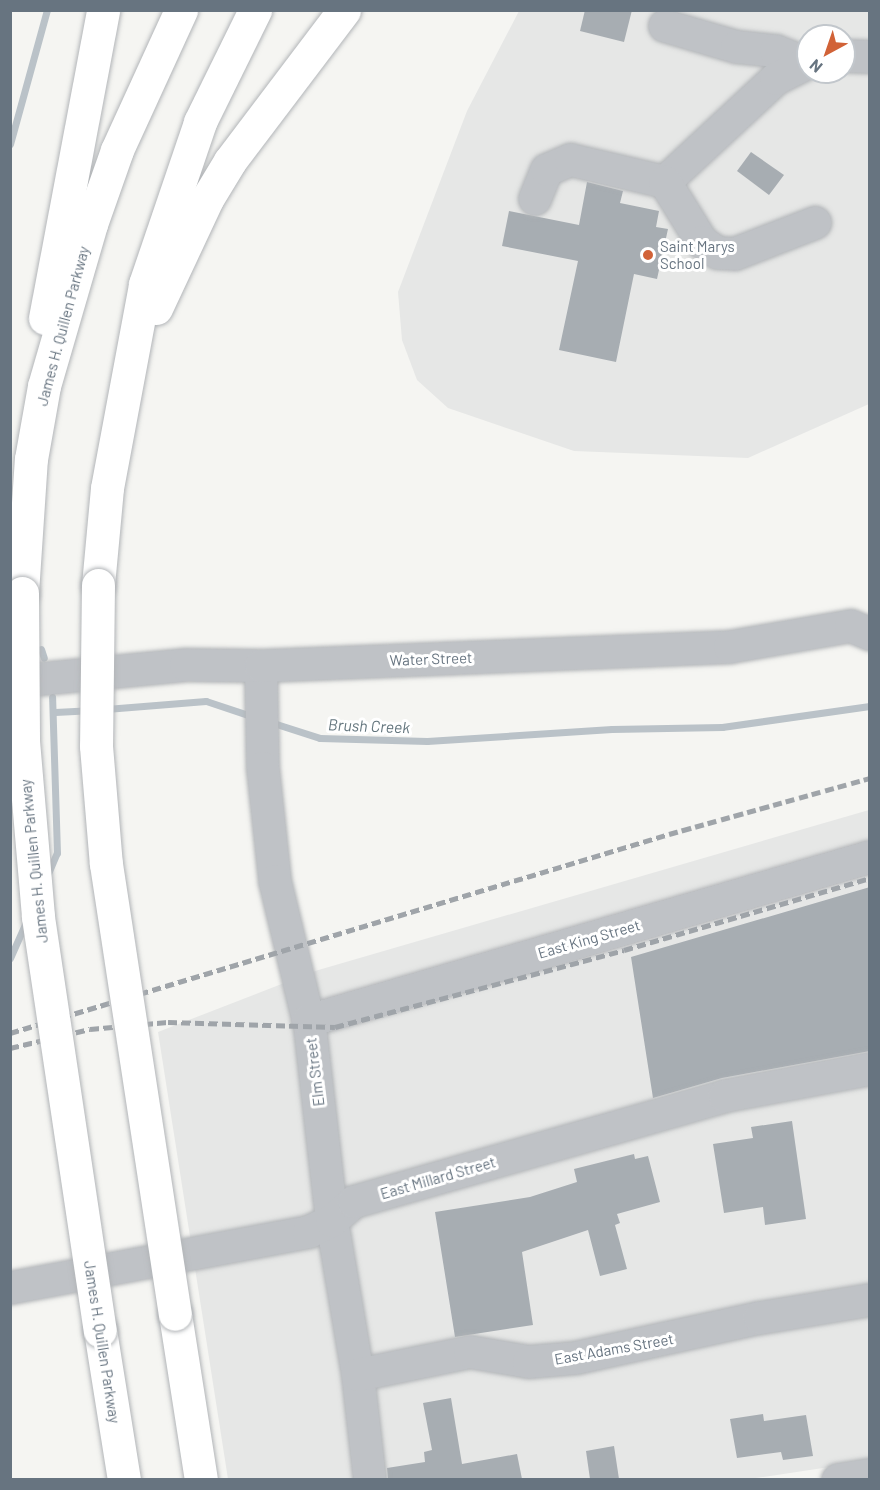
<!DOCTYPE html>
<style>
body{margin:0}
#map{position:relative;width:880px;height:1490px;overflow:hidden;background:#f5f5f2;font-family:Barlow,sans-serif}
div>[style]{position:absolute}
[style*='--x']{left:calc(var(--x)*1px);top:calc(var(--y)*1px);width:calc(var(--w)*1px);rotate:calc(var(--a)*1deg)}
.built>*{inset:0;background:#e6e7e6}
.stream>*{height:7px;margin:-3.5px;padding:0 3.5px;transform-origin:3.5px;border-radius:3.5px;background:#bac2c8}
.building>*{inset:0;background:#a7adb2}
.roads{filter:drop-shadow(0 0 2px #b2b5b8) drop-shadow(0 0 2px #b2b5b8)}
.minor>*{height:32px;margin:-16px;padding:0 16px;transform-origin:16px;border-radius:16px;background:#bfc2c6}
.highway>*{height:33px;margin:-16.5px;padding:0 16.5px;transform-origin:16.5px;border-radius:16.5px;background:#fff}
.rail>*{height:4.5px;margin-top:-2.25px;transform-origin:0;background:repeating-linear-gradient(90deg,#9fa4a9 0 9px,transparent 0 13.5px)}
.bridges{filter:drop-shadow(0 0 2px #b2b5b8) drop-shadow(0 0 2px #b2b5b8)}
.highway-bridge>*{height:33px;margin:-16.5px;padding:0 16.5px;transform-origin:16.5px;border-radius:16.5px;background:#fff}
.dots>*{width:16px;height:16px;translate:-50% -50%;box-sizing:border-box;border:3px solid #fff;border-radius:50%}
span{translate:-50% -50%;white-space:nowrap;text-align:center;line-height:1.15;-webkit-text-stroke:6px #fff;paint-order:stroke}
.poi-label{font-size:15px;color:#677480}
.left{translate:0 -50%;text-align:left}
.street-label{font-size:15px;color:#677480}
.water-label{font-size:16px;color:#63757d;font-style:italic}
.frame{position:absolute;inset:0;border:12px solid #677480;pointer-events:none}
.north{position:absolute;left:796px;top:24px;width:60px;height:60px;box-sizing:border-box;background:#fff;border:2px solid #c2c7cc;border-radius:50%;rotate:220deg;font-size:16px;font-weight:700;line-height:24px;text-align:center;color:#677480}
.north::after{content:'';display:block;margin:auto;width:21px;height:27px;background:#d16237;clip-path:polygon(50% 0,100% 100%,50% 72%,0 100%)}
</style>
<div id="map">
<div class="built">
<i style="clip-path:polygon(evenodd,519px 11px,869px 11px,869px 404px,748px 458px,574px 451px,448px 408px,417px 380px,402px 340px,398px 292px,467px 111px,519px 11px,808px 36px,844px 36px,844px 72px,808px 72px,808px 36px)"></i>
<i style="clip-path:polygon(869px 810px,869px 1461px,743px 1480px,228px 1479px,158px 1032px,315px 971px)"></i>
</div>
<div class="stream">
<i style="--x:10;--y:144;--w:139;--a:-74.6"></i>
<i style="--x:41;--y:649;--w:9;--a:72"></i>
<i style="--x:106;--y:709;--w:100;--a:-4.6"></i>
<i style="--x:206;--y:701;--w:51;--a:18.4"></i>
<i style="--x:55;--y:712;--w:34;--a:-3"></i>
<i style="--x:270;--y:722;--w:52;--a:17.7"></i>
<i style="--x:320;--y:738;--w:107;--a:1.6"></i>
<i style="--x:427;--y:741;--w:185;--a:-3.7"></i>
<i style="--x:612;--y:729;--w:110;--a:-1"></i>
<i style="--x:722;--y:727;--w:149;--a:-8.1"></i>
<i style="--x:47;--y:876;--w:25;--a:-67"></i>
<i style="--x:57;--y:853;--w:156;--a:-91.8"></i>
<i style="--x:10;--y:958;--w:39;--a:-66"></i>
</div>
<div class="building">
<i style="clip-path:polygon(585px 10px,632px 10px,624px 42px,580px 31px)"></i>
<i style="clip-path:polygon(751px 152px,784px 175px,769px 195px,737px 171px)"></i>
<i style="clip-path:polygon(587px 182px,623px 191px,620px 203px,659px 211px,656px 227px,668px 229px,657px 279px,634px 274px,616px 362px,559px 350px,578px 261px,502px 246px,509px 211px,579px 225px)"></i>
<i style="clip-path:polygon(870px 887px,870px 1051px,722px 1078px,653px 1098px,631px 957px)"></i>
<i style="clip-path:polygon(792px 1121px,806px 1219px,765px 1225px,763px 1207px,724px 1213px,713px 1144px,753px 1138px,751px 1127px)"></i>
<i style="clip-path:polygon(634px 1154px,635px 1159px,648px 1156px,660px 1202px,617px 1214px,620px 1223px,615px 1225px,627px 1269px,600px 1276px,588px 1230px,522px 1252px,533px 1325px,455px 1337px,435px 1212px,530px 1197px,577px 1182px,574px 1169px)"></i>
<i style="clip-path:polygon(451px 1398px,462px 1464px,517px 1454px,522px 1479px,388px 1479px,387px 1468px,425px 1462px,424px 1452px,432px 1450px,423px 1403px)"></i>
<i style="clip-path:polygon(763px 1414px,764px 1421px,806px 1415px,813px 1456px,783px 1460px,781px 1452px,737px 1458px,730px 1419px)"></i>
<i style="clip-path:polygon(614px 1446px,619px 1479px,590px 1479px,586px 1451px)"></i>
</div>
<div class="roads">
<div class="minor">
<i style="--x:665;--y:26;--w:75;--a:16.3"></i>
<i style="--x:737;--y:47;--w:39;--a:6"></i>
<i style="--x:776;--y:51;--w:32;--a:22"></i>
<i style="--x:844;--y:56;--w:26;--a:2"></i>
<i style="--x:665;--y:182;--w:151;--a:-42.9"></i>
<i style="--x:776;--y:79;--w:36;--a:-27"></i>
<i style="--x:535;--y:199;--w:31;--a:-68"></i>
<i style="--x:547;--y:170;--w:26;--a:-23"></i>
<i style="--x:571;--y:160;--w:97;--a:13.2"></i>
<i style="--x:665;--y:182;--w:70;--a:58.3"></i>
<i style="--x:702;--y:242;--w:19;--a:35"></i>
<i style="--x:718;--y:253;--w:17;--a:3"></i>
<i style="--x:735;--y:254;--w:86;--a:-21.2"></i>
<i style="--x:261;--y:666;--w:102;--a:88.9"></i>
<i style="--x:263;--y:768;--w:114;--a:83.9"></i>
<i style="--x:275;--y:881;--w:150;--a:76.5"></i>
<i style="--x:310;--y:1027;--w:195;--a:83.5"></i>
<i style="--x:332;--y:1221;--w:156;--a:80.4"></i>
<i style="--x:358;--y:1375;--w:106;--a:83.5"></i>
<i style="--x:10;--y:682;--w:177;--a:-5.5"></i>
<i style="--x:186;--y:665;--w:75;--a:0.8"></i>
<i style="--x:261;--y:666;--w:469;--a:-2.3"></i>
<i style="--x:730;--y:647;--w:123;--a:-9.8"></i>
<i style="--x:851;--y:626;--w:21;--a:23"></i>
<i style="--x:308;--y:1021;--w:585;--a:-16.27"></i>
<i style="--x:10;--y:1288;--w:304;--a:-10.6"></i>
<i style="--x:309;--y:1232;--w:25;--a:-26"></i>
<i style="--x:332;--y:1221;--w:29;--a:-41"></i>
<i style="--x:354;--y:1202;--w:386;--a:-15.9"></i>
<i style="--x:725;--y:1096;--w:147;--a:-10.5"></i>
<i style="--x:358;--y:1375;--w:114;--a:-11.6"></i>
<i style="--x:470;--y:1352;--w:60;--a:9.6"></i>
<i style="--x:529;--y:1362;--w:47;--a:-4.9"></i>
<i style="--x:576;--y:1358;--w:188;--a:-12.3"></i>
<i style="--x:760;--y:1318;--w:111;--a:-9.3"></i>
<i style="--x:838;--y:1480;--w:32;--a:-9"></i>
</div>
<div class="highway">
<i style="--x:156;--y:308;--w:120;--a:-64.9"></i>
<i style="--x:207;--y:199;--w:44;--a:-58.8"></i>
<i style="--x:230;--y:161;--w:189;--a:-52.9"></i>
<i style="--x:45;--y:318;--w:313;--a:-79.3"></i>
<i style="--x:98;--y:585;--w:97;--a:-84.7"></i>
<i style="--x:107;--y:488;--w:208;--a:-79.4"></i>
<i style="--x:145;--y:284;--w:171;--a:-71.2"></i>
<i style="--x:200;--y:122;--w:125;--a:-63.8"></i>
<i style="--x:22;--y:593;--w:134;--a:-86.2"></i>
<i style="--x:31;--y:459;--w:74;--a:-79.9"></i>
<i style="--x:44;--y:386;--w:169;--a:-73.8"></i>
<i style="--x:91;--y:224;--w:78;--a:-70.6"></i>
<i style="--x:117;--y:150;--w:154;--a:-65.4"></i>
<i style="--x:175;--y:1314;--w:168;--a:81.1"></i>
<i style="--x:100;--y:1330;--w:152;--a:80.9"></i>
</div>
</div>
<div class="rail">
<i style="--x:10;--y:1033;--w:688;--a:-16.8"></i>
<i style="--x:669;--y:834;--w:209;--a:-15.6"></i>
<i style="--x:10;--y:1048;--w:82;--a:-13.4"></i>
<i style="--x:90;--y:1029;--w:78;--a:-5.1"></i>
<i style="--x:168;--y:1022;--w:167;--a:1.7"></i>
<i style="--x:335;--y:1027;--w:299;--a:-14.9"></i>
<i style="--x:624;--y:950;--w:256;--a:-16.3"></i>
</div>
<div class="bridges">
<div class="highway-bridge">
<i style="--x:98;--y:585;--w:161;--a:90.7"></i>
<i style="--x:96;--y:746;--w:118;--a:85.2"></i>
<i style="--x:106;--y:864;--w:455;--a:81.3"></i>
<i style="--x:22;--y:593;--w:148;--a:89.6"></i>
<i style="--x:23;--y:741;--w:177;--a:85.1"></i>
<i style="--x:38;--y:917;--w:418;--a:81.5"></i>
</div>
</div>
<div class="dots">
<i style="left:648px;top:255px;background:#d16237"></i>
</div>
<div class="poi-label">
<span class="left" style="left:660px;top:255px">Saint Marys<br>School</span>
</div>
<div class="street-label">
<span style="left:63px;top:326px;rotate:-75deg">James H. Quillen Parkway</span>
<span style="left:431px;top:659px;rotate:-2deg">Water Street</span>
<span style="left:34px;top:861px;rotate:-96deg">James H. Quillen Parkway</span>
<span style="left:589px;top:939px;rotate:-16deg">East King Street</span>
<span style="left:315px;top:1072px;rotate:-97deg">Elm Street</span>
<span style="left:438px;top:1178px;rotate:-16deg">East Millard Street</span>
<span style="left:102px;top:1342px;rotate:81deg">James H. Quillen Parkway</span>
<span style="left:614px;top:1349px;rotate:-10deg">East Adams Street</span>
</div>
<div class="water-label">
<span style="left:369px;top:726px;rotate:2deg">Brush Creek</span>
</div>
<div class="frame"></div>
<div class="north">N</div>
</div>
